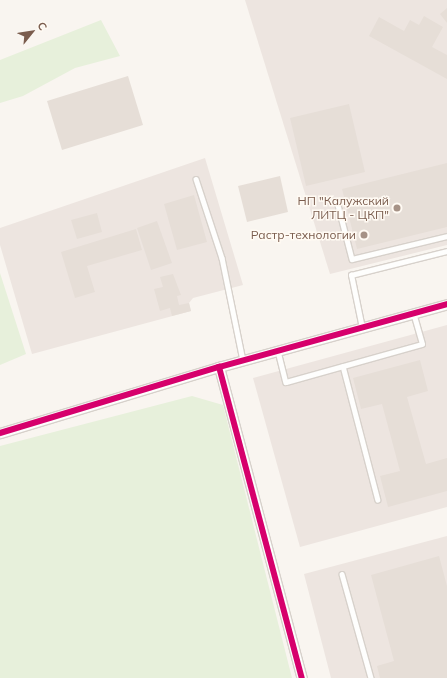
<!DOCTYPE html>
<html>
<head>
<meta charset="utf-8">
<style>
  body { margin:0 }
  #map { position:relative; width:447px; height:678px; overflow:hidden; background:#f9f5f0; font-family:Mulish,sans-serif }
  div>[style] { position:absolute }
  .industrial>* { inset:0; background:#ede5e0 }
  .green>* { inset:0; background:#e7f0db }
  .building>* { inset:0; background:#e6ded7 }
  .roads { filter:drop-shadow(1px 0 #d7d1cb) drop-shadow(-1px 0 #d7d1cb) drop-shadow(0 1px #d7d1cb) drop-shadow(0 -1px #d7d1cb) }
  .lane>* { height:4.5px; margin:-2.25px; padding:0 2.25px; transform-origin:2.25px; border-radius:2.25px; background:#fefefd }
  .street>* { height:9px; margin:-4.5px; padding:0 4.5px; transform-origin:4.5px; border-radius:4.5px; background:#fefefd }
  .cycleway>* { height:6px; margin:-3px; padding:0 3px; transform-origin:3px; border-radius:3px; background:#d6006c }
  .dots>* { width:11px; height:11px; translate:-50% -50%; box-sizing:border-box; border:2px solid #fffaf3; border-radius:50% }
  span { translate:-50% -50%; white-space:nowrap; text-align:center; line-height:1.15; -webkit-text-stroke:3px #fffaf3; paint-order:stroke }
  .poi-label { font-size:12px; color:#7a5c4d }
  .right { translate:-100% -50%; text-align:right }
  .north { position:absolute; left:12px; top:12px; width:40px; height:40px; -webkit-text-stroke:3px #fffaf3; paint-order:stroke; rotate:60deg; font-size:11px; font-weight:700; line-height:16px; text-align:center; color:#7a5c4d }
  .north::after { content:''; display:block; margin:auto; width:14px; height:18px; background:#7a5c4d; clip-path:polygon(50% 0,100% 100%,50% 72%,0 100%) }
</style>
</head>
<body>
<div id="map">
  <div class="industrial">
    <i style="clip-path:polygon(245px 0,447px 0,447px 245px,330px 274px)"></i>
    <i style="clip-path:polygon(205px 158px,243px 285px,193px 298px,189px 303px,191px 311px,32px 354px,0 245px,0 228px)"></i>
    <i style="clip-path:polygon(447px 325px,447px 507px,300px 547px,253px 378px)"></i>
    <i style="clip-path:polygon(447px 536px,447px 678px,331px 678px,304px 574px)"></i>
  </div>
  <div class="green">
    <i style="clip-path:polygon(101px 20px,120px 56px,75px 68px,23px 96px,0 103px,0 60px)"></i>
    <i style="clip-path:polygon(0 273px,26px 354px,0 365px)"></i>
    <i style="clip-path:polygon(192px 396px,223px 405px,292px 678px,0 678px,0 446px)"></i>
  </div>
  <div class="building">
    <i style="clip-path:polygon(447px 8px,447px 23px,440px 14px)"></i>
    <i style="clip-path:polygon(424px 16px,443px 27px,432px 47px,447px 55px,447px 79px,369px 36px,379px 17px,404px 31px,410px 20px,419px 25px)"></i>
    <i style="clip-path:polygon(128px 76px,143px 125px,62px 150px,47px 101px)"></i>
    <i style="clip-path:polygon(349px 104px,365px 172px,306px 186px,290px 118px)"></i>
    <i style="clip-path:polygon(447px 163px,447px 227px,357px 249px,342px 189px)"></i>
    <i style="clip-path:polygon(280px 176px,288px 212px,247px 222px,238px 186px)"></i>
    <i style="clip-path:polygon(194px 195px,207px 242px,177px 250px,164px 204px)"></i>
    <i style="clip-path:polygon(97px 213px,102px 232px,77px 239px,71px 220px)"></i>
    <i style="clip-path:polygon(157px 221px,172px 263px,151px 270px,137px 228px)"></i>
    <i style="clip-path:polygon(136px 229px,142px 250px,87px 266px,95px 292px,75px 298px,61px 252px)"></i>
    <i style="clip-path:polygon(173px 274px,181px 295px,177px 296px,179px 305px,189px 303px,191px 311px,172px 316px,170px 308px,160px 311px,154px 289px,163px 287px,160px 277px)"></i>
    <i style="clip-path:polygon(420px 360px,428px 391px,407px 397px,426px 464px,447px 458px,447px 491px,388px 507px,380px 476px,400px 471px,382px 404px,361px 409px,353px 378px)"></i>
    <i style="clip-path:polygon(439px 556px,447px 586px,447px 678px,380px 678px,377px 666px,394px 661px,371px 575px)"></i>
  </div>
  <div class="roads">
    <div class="lane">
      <i style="left:196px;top:179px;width:83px;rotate:71.8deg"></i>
      <i style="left:222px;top:258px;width:104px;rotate:78.4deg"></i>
      <i style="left:337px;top:201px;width:60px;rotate:75.5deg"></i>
      <i style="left:352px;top:259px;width:98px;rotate:-13.6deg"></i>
      <i style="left:362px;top:328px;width:54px;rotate:-101.7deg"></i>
      <i style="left:351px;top:275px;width:99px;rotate:-14deg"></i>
      <i style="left:278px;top:351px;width:32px;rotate:76deg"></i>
      <i style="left:286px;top:382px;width:141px;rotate:-15.6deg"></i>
      <i style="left:422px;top:344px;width:32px;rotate:-106deg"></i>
      <i style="left:343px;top:366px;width:138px;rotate:75.4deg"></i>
      <i style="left:342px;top:574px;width:108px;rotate:74.4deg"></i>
    </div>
    <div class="street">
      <i style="left:219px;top:367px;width:322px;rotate:75.1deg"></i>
      <i style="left:0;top:433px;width:229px;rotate:-16.8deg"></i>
      <i style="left:219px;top:367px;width:237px;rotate:-15.4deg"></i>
    </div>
  </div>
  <div class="cycleway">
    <i style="left:219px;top:367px;width:322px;rotate:75.1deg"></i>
    <i style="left:0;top:433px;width:229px;rotate:-16.8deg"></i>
    <i style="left:219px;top:367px;width:237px;rotate:-15.4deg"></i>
  </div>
  <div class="dots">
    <i style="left:397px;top:208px;background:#a69286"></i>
    <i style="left:364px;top:235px;background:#a69286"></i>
  </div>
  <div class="poi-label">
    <span class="right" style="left:389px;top:208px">НП "Калужский<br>ЛИТЦ - ЦКП"</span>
    <span class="right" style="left:356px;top:235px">Растр-технологии</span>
  </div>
  <div class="north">С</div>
</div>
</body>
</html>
